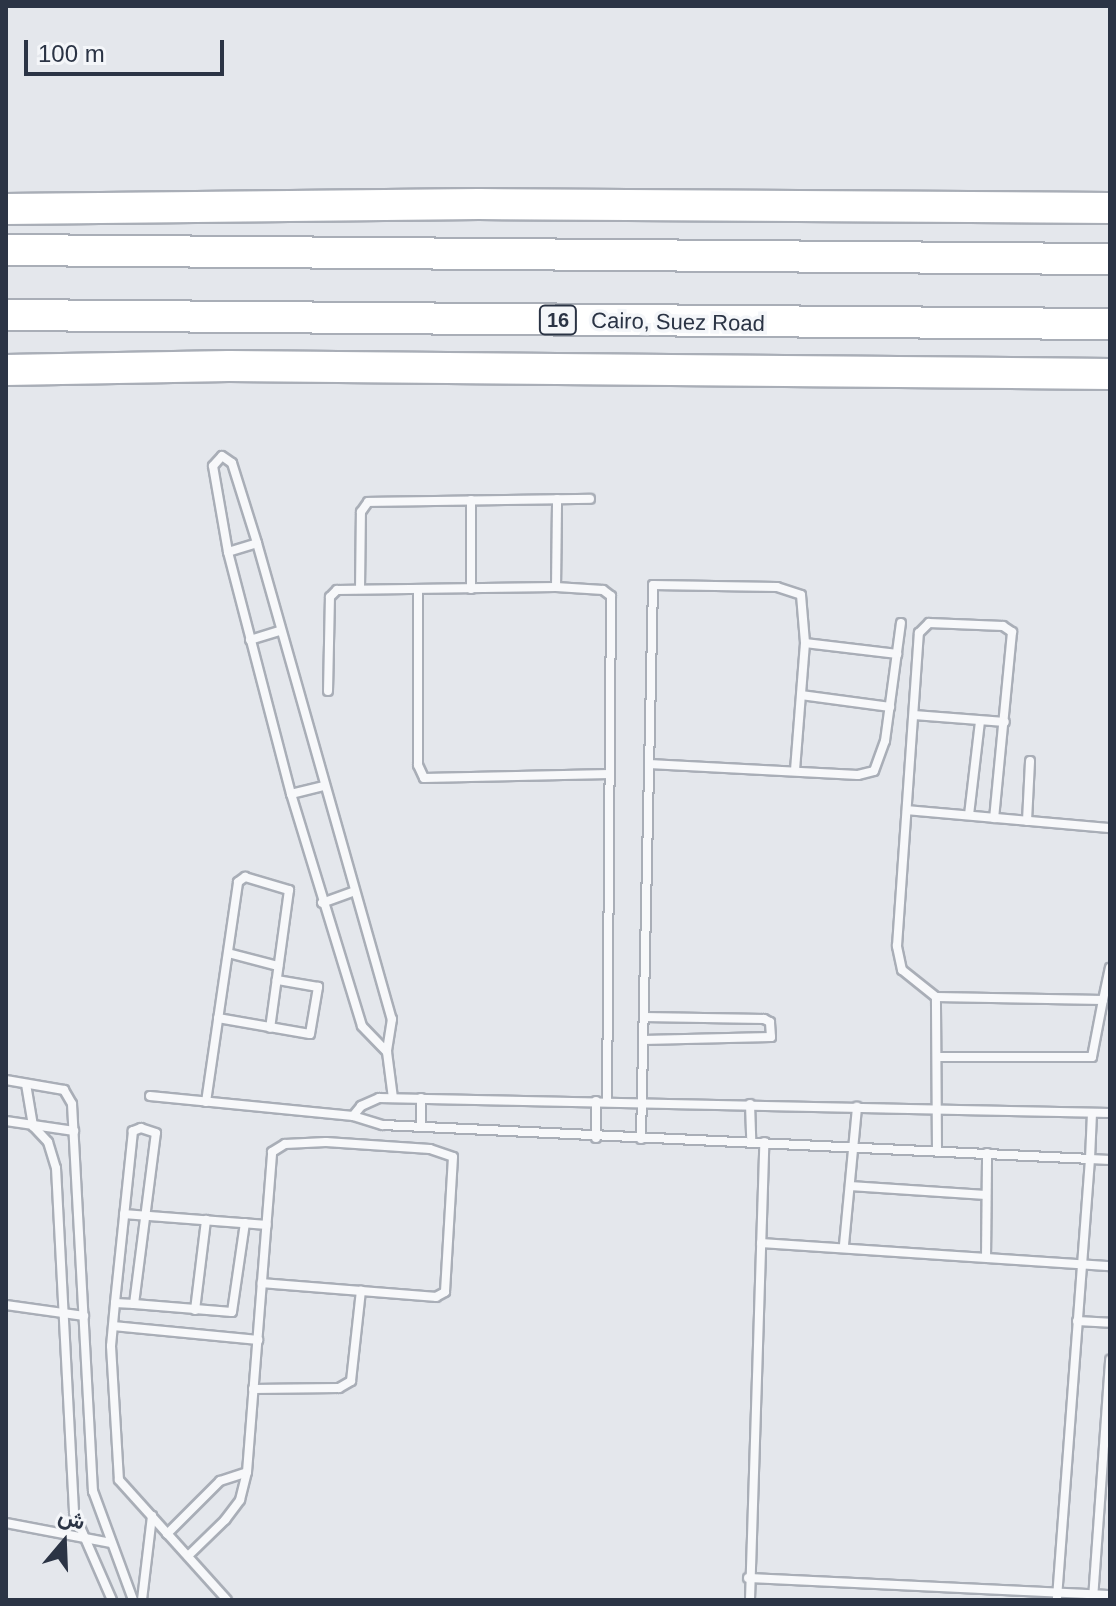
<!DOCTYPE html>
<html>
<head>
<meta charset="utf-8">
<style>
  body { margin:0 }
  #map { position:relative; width:1116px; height:1606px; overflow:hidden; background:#e4e7ec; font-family:Arial,Vazirmatn,sans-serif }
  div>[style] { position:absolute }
  .roads { filter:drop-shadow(2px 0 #a9aeb7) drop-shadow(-2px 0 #a9aeb7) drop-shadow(0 2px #a9aeb7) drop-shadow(0 -2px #a9aeb7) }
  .lane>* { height:8px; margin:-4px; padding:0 4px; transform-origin:4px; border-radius:4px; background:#f7f8fa }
  .highway>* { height:30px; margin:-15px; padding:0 15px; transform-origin:15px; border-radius:15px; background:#fff }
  span { translate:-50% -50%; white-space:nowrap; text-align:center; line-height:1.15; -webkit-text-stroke:7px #f4f6f9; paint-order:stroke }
  .shield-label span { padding:2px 6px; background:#f4f6f9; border:2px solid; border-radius:6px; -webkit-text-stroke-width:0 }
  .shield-label { font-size:20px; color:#2b3445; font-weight:700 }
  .street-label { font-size:22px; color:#2b3445 }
  .frame { position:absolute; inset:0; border:8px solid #2b3445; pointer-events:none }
  .north { position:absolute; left:24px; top:1502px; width:80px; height:80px; -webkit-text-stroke:6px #f4f6f9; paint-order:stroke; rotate:19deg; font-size:22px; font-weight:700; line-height:32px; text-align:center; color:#2b3445 }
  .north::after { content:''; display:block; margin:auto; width:28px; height:36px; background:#2b3445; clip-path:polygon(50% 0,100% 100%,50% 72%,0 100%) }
  .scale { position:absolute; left:24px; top:40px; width:200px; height:36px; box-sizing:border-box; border:4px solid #2b3445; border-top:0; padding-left:10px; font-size:24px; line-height:28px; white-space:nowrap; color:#2b3445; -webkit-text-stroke:6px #f4f6f9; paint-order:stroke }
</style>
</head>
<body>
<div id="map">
  <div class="roads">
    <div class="lane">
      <i style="left:228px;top:552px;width:30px;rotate:-17deg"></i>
      <i style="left:556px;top:587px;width:88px;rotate:-89.3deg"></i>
      <i style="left:360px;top:589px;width:77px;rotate:-89.3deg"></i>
      <i style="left:361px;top:512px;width:12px;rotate:-55deg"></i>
      <i style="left:368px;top:502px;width:222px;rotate:-0.8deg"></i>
      <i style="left:418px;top:589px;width:176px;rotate:90deg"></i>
      <i style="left:418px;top:765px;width:14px;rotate:65deg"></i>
      <i style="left:424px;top:778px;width:186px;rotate:-1.2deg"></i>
      <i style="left:471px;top:589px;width:89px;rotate:-90deg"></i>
      <i style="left:250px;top:640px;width:31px;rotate:-17deg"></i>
      <i style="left:805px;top:643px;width:93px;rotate:6.8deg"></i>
      <i style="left:328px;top:691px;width:94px;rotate:-88.8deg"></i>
      <i style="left:330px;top:597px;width:10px;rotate:-45deg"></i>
      <i style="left:337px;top:590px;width:219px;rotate:-0.8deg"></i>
      <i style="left:556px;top:587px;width:47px;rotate:3.7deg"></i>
      <i style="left:603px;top:590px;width:10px;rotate:37deg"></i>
      <i style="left:611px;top:596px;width:505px;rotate:90.45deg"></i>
      <i style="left:801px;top:695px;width:90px;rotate:7.7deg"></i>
      <i style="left:914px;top:715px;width:91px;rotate:4.4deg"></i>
      <i style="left:649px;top:764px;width:209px;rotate:3deg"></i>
      <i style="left:858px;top:775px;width:16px;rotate:-14deg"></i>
      <i style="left:874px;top:771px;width:32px;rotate:-70deg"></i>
      <i style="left:885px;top:741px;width:119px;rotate:-82.3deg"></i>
      <i style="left:291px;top:794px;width:32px;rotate:-14deg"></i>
      <i style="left:907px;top:810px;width:204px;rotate:5.1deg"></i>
      <i style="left:969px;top:815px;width:94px;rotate:-83.3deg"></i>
      <i style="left:1027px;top:821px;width:60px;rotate:-87.1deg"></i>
      <i style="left:322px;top:903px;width:33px;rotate:-20deg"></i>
      <i style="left:228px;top:953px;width:52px;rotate:14.6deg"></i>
      <i style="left:936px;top:997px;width:167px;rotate:1deg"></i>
      <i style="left:1103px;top:1000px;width:33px;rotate:-78deg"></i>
      <i style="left:218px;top:1018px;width:93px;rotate:9.9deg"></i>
      <i style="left:310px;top:1034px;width:48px;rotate:-80.3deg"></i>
      <i style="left:318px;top:987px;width:42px;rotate:-170.3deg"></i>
      <i style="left:643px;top:1040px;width:128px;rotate:-1.3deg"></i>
      <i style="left:771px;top:1037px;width:15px;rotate:-94deg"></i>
      <i style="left:770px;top:1022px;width:7px;rotate:-153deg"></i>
      <i style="left:764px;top:1019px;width:120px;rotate:-179deg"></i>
      <i style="left:387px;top:1052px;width:36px;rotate:-134deg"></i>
      <i style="left:362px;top:1026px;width:243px;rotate:-107deg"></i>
      <i style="left:291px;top:794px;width:250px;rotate:-104.6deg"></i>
      <i style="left:228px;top:552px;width:87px;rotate:-99.9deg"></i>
      <i style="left:213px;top:466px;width:13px;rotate:-48deg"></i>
      <i style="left:222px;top:456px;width:12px;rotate:35deg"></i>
      <i style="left:232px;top:463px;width:84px;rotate:72.6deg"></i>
      <i style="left:257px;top:543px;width:495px;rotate:74.2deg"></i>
      <i style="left:392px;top:1019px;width:33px;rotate:99deg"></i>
      <i style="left:387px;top:1052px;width:46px;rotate:82.6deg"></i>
      <i style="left:939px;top:1057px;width:153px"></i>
      <i style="left:1092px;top:1057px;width:58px;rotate:-79.1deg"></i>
      <i style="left:6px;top:1080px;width:59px;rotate:9.8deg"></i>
      <i style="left:64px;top:1090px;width:16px;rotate:60deg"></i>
      <i style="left:72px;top:1104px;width:388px;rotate:86.9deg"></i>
      <i style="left:93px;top:1491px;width:116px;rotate:69.8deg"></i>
      <i style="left:26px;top:1084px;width:43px;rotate:80.5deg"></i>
      <i style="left:33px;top:1126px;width:22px;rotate:47deg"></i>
      <i style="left:48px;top:1142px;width:27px;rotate:73deg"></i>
      <i style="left:56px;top:1168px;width:345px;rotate:87deg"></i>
      <i style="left:74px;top:1513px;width:95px;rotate:66.4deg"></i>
      <i style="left:150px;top:1096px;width:204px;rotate:5.6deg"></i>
      <i style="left:353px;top:1116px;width:31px;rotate:17deg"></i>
      <i style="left:383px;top:1125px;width:708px;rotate:2.75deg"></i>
      <i style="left:1090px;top:1159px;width:442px;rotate:94.3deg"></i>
      <i style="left:206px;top:1102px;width:222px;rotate:-81.7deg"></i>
      <i style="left:238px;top:882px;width:9px;rotate:-36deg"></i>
      <i style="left:245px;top:877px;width:46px;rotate:16.5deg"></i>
      <i style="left:289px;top:890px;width:139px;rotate:97.8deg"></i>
      <i style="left:750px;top:1104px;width:38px;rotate:88deg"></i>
      <i style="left:1092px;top:1113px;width:46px;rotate:92.5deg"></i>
      <i style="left:1090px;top:1159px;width:20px;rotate:3deg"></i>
      <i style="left:353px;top:1116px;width:13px;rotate:-51deg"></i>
      <i style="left:361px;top:1106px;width:20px;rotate:-24deg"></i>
      <i style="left:379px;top:1098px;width:731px;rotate:1.18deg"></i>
      <i style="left:6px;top:1121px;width:69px;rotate:8.4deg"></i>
      <i style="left:421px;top:1127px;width:29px;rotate:-90deg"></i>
      <i style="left:596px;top:1138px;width:37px;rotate:-90deg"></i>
      <i style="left:641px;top:1139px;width:554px;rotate:-88.76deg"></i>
      <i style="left:653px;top:585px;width:124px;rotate:0.9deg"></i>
      <i style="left:777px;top:587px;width:25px;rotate:18deg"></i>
      <i style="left:801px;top:595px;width:48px;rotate:85.2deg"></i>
      <i style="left:805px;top:643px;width:127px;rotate:94.5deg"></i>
      <i style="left:937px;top:1150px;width:153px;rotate:-90.4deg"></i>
      <i style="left:936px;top:997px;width:43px;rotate:-141.5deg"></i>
      <i style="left:902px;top:970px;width:25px;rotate:-102deg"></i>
      <i style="left:897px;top:946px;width:314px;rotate:-86deg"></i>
      <i style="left:919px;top:633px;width:14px;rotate:-45deg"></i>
      <i style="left:929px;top:623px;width:74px;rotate:2.3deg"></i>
      <i style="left:1003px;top:626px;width:11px;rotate:34deg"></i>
      <i style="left:1012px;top:632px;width:187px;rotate:95.5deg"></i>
      <i style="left:850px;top:1186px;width:136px;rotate:3.8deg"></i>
      <i style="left:124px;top:1214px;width:143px;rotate:4.4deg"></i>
      <i style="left:761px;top:1243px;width:350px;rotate:3.8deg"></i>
      <i style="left:844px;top:1245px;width:139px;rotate:-84.6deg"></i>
      <i style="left:986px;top:1257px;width:104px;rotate:-89.4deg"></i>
      <i style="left:115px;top:1303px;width:19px;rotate:3deg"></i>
      <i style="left:134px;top:1304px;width:172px;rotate:-82.7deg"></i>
      <i style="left:156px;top:1133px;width:16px;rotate:-162deg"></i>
      <i style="left:141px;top:1128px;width:9px;rotate:159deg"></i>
      <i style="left:133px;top:1131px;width:173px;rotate:96deg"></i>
      <i style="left:115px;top:1303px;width:43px;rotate:95.3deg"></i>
      <i style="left:111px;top:1346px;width:134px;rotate:86.6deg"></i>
      <i style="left:119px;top:1480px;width:161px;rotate:48deg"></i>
      <i style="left:134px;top:1304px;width:98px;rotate:4.7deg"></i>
      <i style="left:232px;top:1312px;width:90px;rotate:-81.7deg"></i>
      <i style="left:6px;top:1305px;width:79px;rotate:8deg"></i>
      <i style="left:195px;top:1310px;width:91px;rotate:-83deg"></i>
      <i style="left:1077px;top:1321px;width:33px;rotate:3deg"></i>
      <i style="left:113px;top:1326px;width:146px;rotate:5.5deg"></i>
      <i style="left:253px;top:1389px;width:86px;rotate:-0.7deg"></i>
      <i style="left:339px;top:1388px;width:14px;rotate:-30deg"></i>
      <i style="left:351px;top:1381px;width:91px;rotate:-83.7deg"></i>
      <i style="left:6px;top:1523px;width:107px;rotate:10.8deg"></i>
      <i style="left:167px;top:1534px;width:75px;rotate:-45deg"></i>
      <i style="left:220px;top:1481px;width:28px;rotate:-18deg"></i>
      <i style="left:188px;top:1556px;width:52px;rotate:-44.2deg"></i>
      <i style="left:225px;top:1520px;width:25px;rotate:-53deg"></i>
      <i style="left:240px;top:1500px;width:29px;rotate:-76deg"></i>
      <i style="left:247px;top:1472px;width:321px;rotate:-85.5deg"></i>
      <i style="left:272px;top:1152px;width:15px;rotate:-32deg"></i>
      <i style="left:285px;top:1144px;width:41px;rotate:-2.8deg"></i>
      <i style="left:326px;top:1142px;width:104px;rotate:3.9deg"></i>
      <i style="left:430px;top:1149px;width:24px;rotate:19deg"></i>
      <i style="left:453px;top:1157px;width:135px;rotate:93.4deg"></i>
      <i style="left:445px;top:1292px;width:10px;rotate:151deg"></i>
      <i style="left:436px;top:1297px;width:175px;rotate:-175.4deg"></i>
      <i style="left:748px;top:1578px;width:362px;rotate:2.7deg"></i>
      <i style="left:1093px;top:1599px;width:240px;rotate:-85.9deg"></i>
      <i style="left:142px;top:1600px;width:85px;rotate:-83.2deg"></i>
      <i style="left:750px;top:1600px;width:458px;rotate:-88.2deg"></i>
    </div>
    <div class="highway">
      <i style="left:6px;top:209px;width:473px;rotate:-0.6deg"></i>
      <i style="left:479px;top:204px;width:631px;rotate:0.36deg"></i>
      <i style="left:6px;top:250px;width:1104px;rotate:0.47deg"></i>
      <i style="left:6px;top:315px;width:1104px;rotate:0.47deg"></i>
      <i style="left:6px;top:370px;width:223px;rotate:-1deg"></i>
      <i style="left:229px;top:366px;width:881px;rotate:0.52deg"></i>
    </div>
  </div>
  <div class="shield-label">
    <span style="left:558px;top:320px">16</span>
  </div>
  <div class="street-label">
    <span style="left:678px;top:322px;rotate:1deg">Cairo, Suez Road</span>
  </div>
  <div class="frame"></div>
  <div class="north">ش</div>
  <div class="scale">100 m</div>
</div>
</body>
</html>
